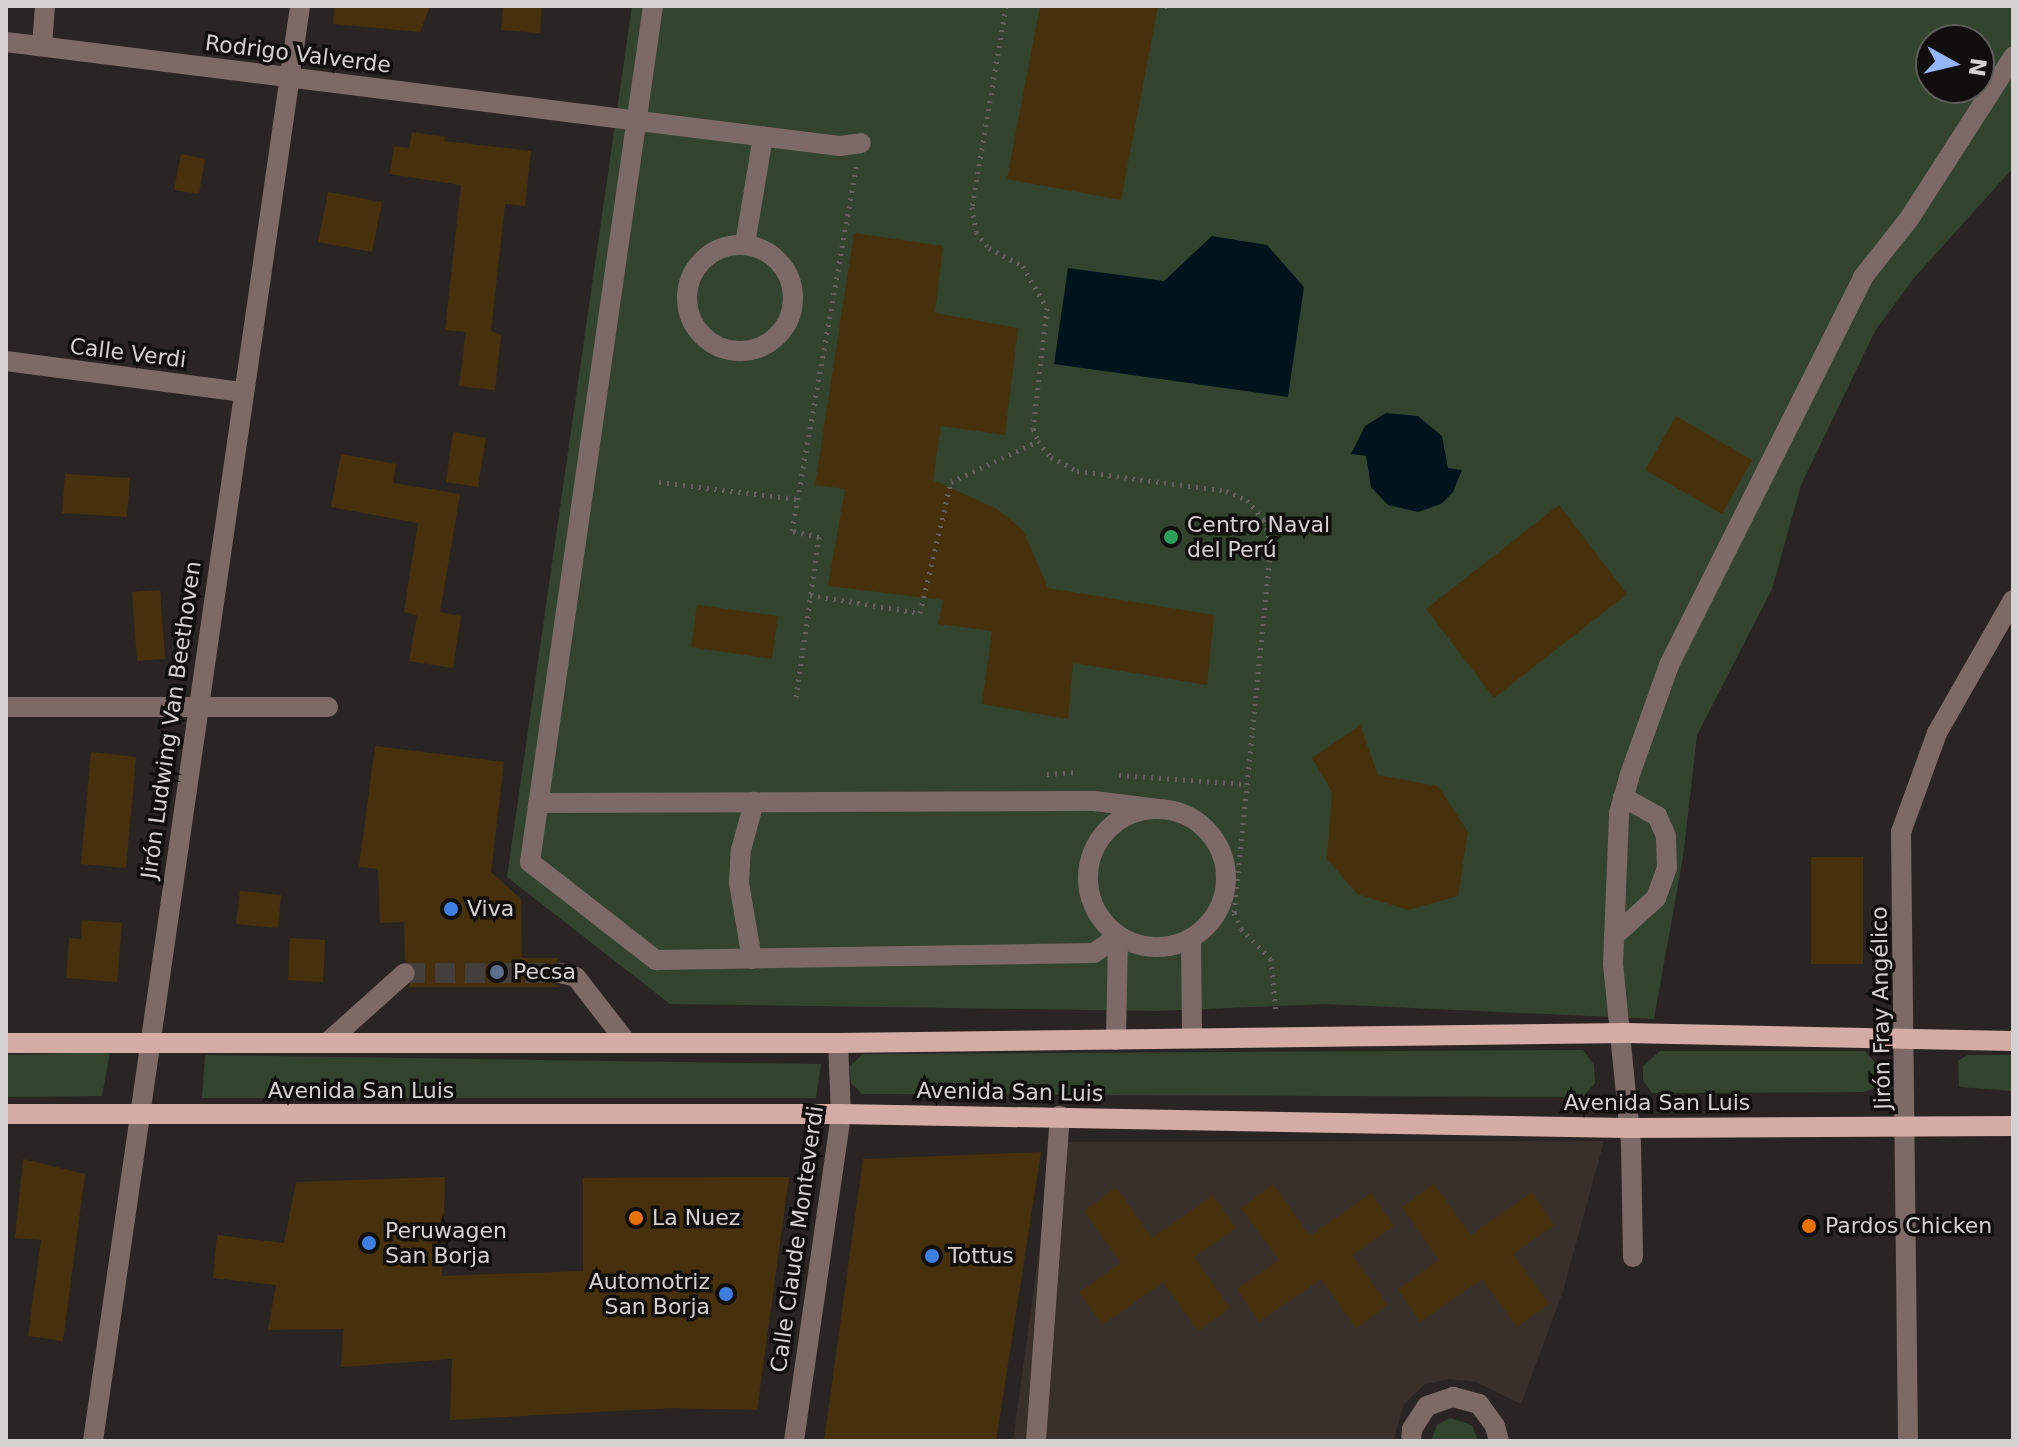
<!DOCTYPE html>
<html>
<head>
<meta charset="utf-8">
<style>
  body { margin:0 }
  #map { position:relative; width:2019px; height:1447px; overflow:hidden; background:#2a2523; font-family:"DejaVu Sans",sans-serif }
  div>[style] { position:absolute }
  .built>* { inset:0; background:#39302b }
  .green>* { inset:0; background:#32442e }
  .water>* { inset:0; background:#00141d }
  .building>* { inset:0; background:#47310d }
  .minor-tunnel>* { height:20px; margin-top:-10px; transform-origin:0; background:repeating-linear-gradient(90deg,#443f3d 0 20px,transparent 0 30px) }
  .path>* { height:5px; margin-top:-2.5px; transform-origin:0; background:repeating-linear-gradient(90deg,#666160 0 2px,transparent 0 8px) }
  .minor>* { height:20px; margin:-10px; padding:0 10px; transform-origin:10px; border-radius:10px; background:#7d6966 }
  .minor>.ring { margin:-10px; padding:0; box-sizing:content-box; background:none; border:20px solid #7d6966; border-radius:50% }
  .major>* { height:20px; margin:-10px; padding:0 10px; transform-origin:10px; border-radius:10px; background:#d5aba6 }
  .dots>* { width:22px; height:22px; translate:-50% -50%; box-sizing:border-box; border:4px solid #110f0e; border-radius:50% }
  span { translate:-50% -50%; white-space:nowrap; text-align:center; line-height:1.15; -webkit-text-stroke:7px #110f0e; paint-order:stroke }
  .street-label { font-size:22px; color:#d4d1d0 }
  .poi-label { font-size:22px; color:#d4d1d0 }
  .left { translate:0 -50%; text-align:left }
  .right { translate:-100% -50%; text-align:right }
  .frame { position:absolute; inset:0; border:8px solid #d4d1d0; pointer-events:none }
  .north { position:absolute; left:1915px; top:24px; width:80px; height:80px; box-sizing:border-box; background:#110f0e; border:2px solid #5f5d5c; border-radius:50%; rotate:98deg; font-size:22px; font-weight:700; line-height:32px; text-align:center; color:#d4d1d0 }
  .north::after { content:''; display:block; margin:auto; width:28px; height:36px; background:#95b6fd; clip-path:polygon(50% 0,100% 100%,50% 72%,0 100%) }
</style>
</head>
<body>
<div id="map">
  <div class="built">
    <i style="clip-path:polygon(1604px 1141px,1563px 1291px,1521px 1404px,1476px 1382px,1449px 1379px,1425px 1384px,1404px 1404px,1393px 1441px,1013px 1441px,1054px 1142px)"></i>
  </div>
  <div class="green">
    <i style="clip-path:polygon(evenodd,632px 6px,2013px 6px,2013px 168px,1914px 278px,1875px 331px,1801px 485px,1772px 589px,1697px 735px,1683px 857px,1654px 1019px,1326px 1004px,1157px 1011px,670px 1004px,507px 877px,632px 6px,1931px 40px,1979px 40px,1979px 88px,1931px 88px,1931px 40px)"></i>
    <i style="clip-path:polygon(1583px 1050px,1594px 1065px,1595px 1083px,1583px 1097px,862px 1094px,851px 1083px,850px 1066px,863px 1054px)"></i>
    <i style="clip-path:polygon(1660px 1051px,1865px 1051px,1883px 1072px,1875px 1088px,1864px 1092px,1652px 1093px,1643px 1080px,1643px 1066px)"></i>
    <i style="clip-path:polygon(110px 1052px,102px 1096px,6px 1097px,6px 1055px)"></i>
    <i style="clip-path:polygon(205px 1055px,821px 1064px,816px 1098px,202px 1098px)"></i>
    <i style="clip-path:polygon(1967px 1055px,2013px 1055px,2013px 1091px,1959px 1087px,1958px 1061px)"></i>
    <i style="clip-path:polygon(1450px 1418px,1472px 1425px,1478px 1441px,1431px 1441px,1437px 1425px)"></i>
  </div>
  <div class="water">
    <i style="clip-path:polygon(1212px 236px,1267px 245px,1304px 287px,1288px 397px,1054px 364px,1068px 268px,1164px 281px)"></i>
    <i style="clip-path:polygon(1386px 413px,1418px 416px,1442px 436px,1448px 468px,1462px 470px,1453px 492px,1441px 504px,1418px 512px,1388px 505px,1371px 487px,1366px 456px,1351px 454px,1365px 426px)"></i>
  </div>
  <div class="building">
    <i style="clip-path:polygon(334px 6px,430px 6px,420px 32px,333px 24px)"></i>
    <i style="clip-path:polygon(503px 6px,542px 6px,540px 33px,501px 30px)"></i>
    <i style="clip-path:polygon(1040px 6px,1158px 6px,1121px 200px,1007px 179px)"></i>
    <i style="clip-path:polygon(412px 132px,445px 137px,444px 141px,531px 151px,525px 206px,505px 204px,491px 331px,501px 335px,495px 390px,459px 386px,466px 332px,445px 330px,461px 185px,390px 174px,394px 146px,409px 148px)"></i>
    <i style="clip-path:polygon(181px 154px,205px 159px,199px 194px,174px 190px)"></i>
    <i style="clip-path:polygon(328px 192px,382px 202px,372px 252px,318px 242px)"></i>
    <i style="clip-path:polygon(854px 233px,943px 246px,935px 313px,1018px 328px,1005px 435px,941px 426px,933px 480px,997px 509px,1023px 530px,1048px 588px,1214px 615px,1207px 685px,1073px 663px,1068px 719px,982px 704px,992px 631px,938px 624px,943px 600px,828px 586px,845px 489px,815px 485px)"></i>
    <i style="clip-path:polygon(1676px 416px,1752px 460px,1722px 514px,1645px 470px)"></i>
    <i style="clip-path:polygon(453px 432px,486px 438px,478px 487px,446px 482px)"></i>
    <i style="clip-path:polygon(341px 454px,396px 464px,393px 483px,460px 494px,440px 612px,461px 616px,453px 668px,409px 661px,417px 615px,404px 612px,418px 523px,331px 507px)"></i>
    <i style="clip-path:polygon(65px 474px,130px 478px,127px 517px,62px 513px)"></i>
    <i style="clip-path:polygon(1559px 505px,1627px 594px,1494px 698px,1426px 609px)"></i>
    <i style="clip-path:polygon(160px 590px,165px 659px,137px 661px,132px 592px)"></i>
    <i style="clip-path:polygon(697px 605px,778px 616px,772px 659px,691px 647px)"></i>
    <i style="clip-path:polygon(1360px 725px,1378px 775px,1438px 786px,1468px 832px,1458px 896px,1408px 910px,1357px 894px,1327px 859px,1332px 792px,1312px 758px)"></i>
    <i style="clip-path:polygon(375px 746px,504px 762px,491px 872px,521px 899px,522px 958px,560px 958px,547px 971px,550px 982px,560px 987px,408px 987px,418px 971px,405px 960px,404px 922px,380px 923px,378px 869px,359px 867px)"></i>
    <i style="clip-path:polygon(91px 752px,136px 757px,126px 868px,81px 864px)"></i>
    <i style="clip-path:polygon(1811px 857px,1863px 857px,1863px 964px,1811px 964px)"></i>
    <i style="clip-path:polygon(240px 891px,281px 895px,278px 928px,236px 924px)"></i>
    <i style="clip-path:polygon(82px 920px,122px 923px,117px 982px,66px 978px,69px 938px,81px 939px)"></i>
    <i style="clip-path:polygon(290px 938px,325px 940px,323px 982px,288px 980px)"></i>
    <i style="clip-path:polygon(1041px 1152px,996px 1441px,824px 1441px,863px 1159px)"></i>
    <i style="clip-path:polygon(23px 1159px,85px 1174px,63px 1341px,28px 1336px,41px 1240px,15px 1238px)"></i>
    <i style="clip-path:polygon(445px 1177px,442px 1276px,583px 1271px,583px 1178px,789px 1177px,757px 1410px,671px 1408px,450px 1420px,452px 1359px,341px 1367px,343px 1329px,268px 1330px,276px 1285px,213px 1278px,217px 1235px,284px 1243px,296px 1182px)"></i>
    <i style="clip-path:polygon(1273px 1184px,1310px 1236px,1371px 1193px,1394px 1226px,1352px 1255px,1388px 1305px,1356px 1328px,1321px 1279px,1259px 1322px,1237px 1289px,1279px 1260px,1241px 1208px)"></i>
    <i style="clip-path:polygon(1434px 1184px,1471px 1235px,1532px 1192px,1554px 1225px,1513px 1254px,1549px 1304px,1517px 1327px,1482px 1279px,1420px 1322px,1398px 1289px,1439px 1260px,1402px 1207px)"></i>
    <i style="clip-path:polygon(1116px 1187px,1152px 1238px,1213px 1195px,1236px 1228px,1194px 1257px,1230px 1308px,1198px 1331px,1163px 1282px,1102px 1325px,1079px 1292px,1121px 1263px,1084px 1211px)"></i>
  </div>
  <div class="minor-tunnel">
    <i style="left:405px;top:973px;width:155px"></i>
  </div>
  <div class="path">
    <i style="left:1006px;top:6px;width:204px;rotate:99.6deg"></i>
    <i style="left:972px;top:207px;width:25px;rotate:81deg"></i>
    <i style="left:976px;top:232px;width:21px;rotate:51deg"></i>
    <i style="left:989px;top:248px;width:38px;rotate:28deg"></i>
    <i style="left:1023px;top:266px;width:48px;rotate:60.3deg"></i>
    <i style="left:1047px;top:308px;width:122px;rotate:96.6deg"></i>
    <i style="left:1033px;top:429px;width:13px;rotate:67deg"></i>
    <i style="left:1038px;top:441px;width:21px;rotate:51deg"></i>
    <i style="left:1051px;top:457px;width:30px;rotate:28deg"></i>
    <i style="left:1077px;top:471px;width:150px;rotate:7.6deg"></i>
    <i style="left:1226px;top:491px;width:23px;rotate:23deg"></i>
    <i style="left:1247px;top:500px;width:26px;rotate:50deg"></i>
    <i style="left:1264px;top:520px;width:25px;rotate:74deg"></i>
    <i style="left:1271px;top:544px;width:371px;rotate:95.7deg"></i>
    <i style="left:1234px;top:913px;width:17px;rotate:66deg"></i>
    <i style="left:1241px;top:929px;width:42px;rotate:45deg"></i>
    <i style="left:1271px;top:959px;width:53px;rotate:84.6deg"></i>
    <i style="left:1167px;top:6px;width:6px;rotate:81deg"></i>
    <i style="left:659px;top:482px;width:139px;rotate:7deg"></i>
    <i style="left:810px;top:595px;width:111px;rotate:9.3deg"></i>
    <i style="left:920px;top:613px;width:135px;rotate:-76.7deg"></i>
    <i style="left:951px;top:482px;width:96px;rotate:-25.2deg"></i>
    <i style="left:796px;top:697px;width:162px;rotate:-81.8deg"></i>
    <i style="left:819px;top:537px;width:28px;rotate:-167deg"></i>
    <i style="left:792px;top:531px;width:370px;rotate:-80deg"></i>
    <i style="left:1047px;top:774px;width:30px;rotate:-4deg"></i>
    <i style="left:1119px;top:775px;width:126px;rotate:4.1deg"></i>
  </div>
  <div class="minor">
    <i style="left:653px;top:6px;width:865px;rotate:98.18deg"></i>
    <i style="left:530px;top:862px;width:160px;rotate:37.9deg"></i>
    <i style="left:656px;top:960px;width:438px;rotate:-0.9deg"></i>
    <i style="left:1094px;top:953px;width:29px;rotate:-35deg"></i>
    <i style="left:6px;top:42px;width:840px;rotate:7.11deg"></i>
    <i style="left:840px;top:146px;width:21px;rotate:-8deg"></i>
    <i style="left:42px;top:46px;width:40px;rotate:-85.7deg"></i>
    <i style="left:745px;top:244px;width:109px;rotate:-80.5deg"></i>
    <i class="ring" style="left:687px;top:245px;width:86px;height:86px"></i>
    <i style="left:6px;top:361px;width:239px;rotate:7.5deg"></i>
    <i style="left:6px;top:707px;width:322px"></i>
    <i style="left:538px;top:803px;width:556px;rotate:-0.21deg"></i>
    <i style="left:1094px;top:801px;width:65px;rotate:7deg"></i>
    <i class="ring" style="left:1088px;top:809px;width:118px;height:118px"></i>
    <i style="left:1614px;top:936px;width:57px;rotate:-42.1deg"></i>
    <i style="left:1656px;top:898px;width:32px;rotate:-70deg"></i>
    <i style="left:1667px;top:868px;width:32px;rotate:-92deg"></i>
    <i style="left:1666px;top:836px;width:22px;rotate:-114deg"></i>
    <i style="left:1657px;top:816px;width:39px;rotate:-151deg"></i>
    <i style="left:1191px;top:940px;width:98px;rotate:89.4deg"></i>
    <i style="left:752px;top:959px;width:77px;rotate:-99.7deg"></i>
    <i style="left:739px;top:883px;width:33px;rotate:-87deg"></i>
    <i style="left:741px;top:850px;width:50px;rotate:-74.8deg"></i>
    <i style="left:560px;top:973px;width:16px;rotate:14deg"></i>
    <i style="left:576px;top:977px;width:83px;rotate:52.3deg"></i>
    <i style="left:1116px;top:1040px;width:104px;rotate:-88.9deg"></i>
    <i style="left:328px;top:1042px;width:103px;rotate:-41.9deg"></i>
    <i style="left:1633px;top:1257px;width:113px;rotate:-91deg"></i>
    <i style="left:1631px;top:1144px;width:180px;rotate:-95.7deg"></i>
    <i style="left:1613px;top:965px;width:152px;rotate:-87.7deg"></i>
    <i style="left:1619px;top:813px;width:37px;rotate:-74deg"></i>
    <i style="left:1629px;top:777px;width:119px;rotate:-70.3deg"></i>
    <i style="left:1669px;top:665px;width:434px;rotate:-63.4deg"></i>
    <i style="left:1863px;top:277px;width:74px;rotate:-51.6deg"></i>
    <i style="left:1909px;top:219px;width:193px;rotate:-57.3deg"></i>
    <i style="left:93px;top:1441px;width:1450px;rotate:-81.79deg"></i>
    <i style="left:794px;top:1441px;width:330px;rotate:-81.8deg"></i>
    <i style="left:841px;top:1114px;width:71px;rotate:-92.4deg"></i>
    <i style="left:1036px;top:1441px;width:326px;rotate:-85.8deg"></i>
    <i style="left:1411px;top:1441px;width:12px;rotate:-85deg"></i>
    <i style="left:1412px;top:1429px;width:27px;rotate:-57deg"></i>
    <i style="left:1427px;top:1406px;width:28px;rotate:-19deg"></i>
    <i style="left:1453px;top:1397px;width:27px;rotate:15deg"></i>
    <i style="left:1479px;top:1404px;width:27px;rotate:54deg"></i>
    <i style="left:1495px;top:1426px;width:16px;rotate:75deg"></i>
    <i style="left:1908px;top:1441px;width:609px;rotate:-90.66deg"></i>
    <i style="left:1901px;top:832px;width:105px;rotate:-70deg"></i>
    <i style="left:1937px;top:733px;width:153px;rotate:-60.3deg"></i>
  </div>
  <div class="major">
    <i style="left:6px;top:1043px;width:832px"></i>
    <i style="left:838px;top:1043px;width:788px;rotate:-0.73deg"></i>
    <i style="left:1626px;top:1033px;width:387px;rotate:1.2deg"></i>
    <i style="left:6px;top:1114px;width:835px"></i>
    <i style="left:841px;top:1114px;width:787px;rotate:1.02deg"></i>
    <i style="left:1628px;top:1128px;width:385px;rotate:-0.3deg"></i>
  </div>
  <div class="dots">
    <i style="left:1171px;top:537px;background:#2e9e5b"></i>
    <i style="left:451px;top:909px;background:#3f7fe0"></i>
    <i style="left:497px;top:972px;background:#5c6f8a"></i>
    <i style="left:636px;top:1218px;background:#e8710a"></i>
    <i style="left:1809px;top:1226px;background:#e8710a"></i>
    <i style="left:369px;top:1243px;background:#3f7fe0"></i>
    <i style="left:932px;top:1256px;background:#3f7fe0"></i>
    <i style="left:726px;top:1294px;background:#3f7fe0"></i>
  </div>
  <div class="street-label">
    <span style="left:298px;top:54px;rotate:7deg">Rodrigo Valverde</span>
    <span style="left:128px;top:353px;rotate:7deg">Calle Verdi</span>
    <span style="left:171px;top:720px;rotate:-82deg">Jirón Ludwing Van Beethoven</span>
    <span style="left:1881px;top:1008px;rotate:-91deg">Jirón Fray Angélico</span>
    <span style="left:361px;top:1091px">Avenida San Luis</span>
    <span style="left:1010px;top:1092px;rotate:1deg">Avenida San Luis</span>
    <span style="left:1657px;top:1103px">Avenida San Luis</span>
    <span style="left:797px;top:1239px;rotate:-82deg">Calle Claude Monteverdi</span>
  </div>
  <div class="poi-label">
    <span class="left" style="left:1187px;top:537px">Centro Naval<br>del Perú</span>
    <span class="left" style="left:467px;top:909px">Viva</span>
    <span class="left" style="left:513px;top:972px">Pecsa</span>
    <span class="left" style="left:652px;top:1218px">La Nuez</span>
    <span class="left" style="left:1825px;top:1226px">Pardos Chicken</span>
    <span class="left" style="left:385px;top:1243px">Peruwagen<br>San Borja</span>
    <span class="left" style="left:948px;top:1256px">Tottus</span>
    <span class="right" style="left:710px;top:1294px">Automotriz<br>San Borja</span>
  </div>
  <div class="frame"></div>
  <div class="north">N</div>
</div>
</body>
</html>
